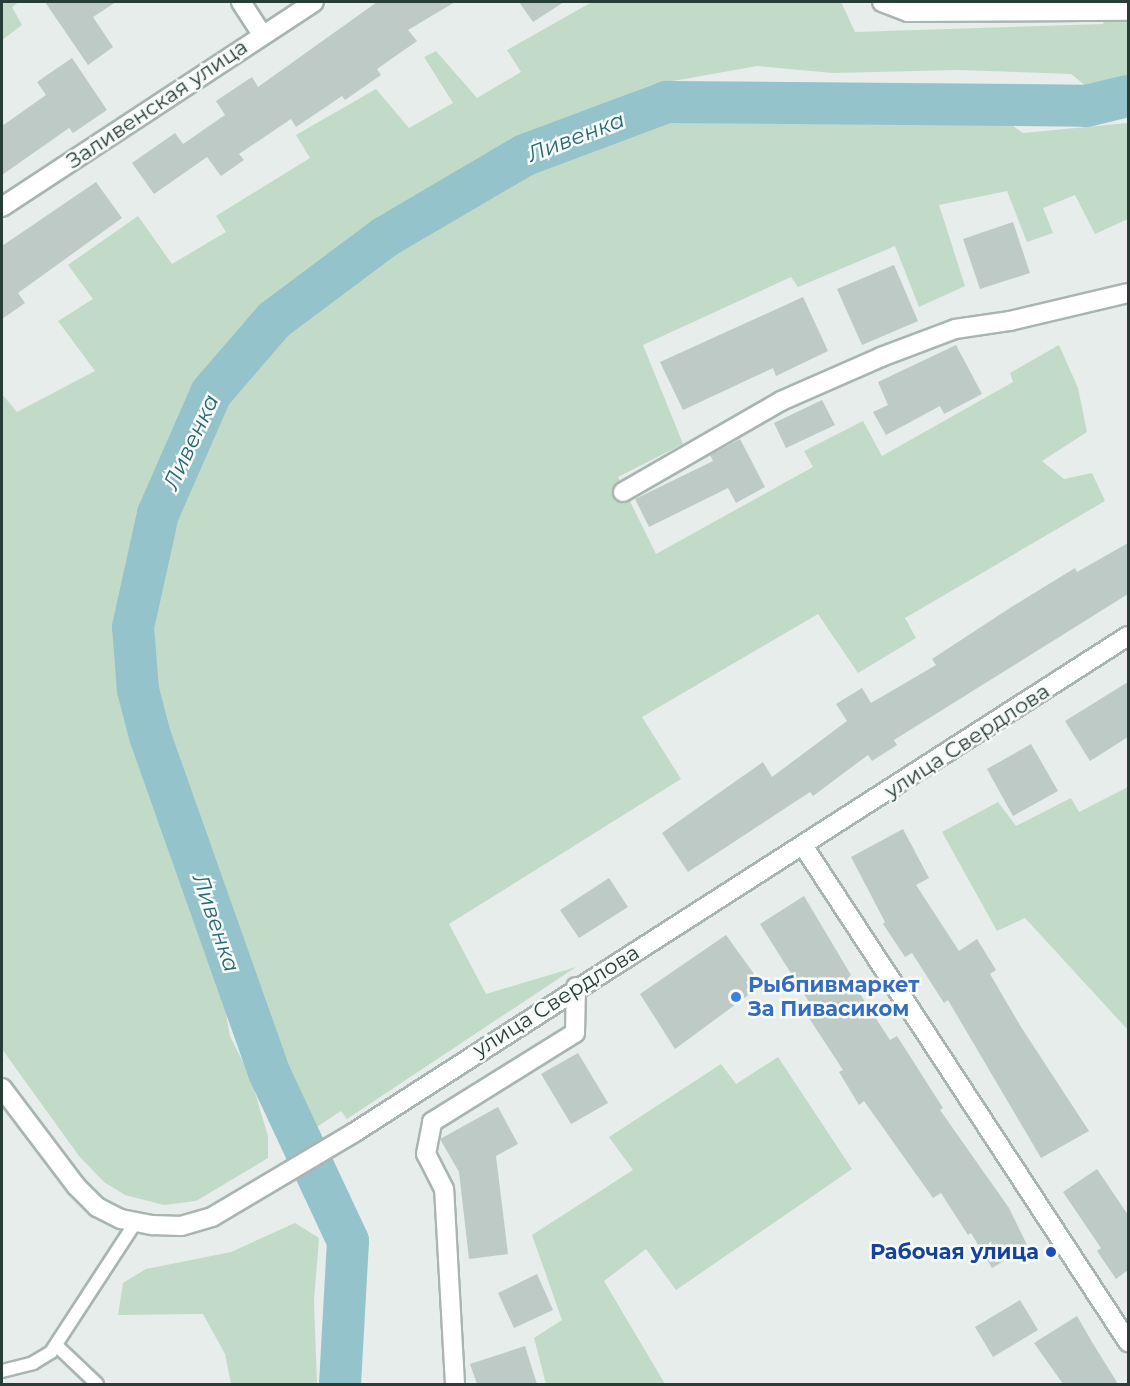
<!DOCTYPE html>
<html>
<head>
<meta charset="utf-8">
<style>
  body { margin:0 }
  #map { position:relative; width:1130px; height:1386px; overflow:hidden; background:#e6edea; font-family:Montserrat,sans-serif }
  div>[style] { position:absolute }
  .green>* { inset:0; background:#c2dbc8 }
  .river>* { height:42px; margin:-21px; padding:0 21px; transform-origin:21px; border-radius:21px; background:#95c3cb }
  .building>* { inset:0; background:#becac6 }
  .roads { filter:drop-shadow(2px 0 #a9b5b1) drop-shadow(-2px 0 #a9b5b1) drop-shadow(0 2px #a9b5b1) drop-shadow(0 -2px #a9b5b1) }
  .lane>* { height:12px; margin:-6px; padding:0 6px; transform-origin:6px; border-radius:6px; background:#fff }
  .street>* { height:18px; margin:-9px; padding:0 9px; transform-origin:9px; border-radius:9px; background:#fff }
  .secondary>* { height:18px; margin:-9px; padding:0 9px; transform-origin:9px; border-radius:9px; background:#fff }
  .dots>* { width:16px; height:16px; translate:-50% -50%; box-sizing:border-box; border:3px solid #f6faf8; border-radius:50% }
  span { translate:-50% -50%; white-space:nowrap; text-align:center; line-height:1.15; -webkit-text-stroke:5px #f6faf8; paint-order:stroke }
  .street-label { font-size:21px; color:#273d37 }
  .shop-label { font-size:21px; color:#366cbe; font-weight:700 }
  .left { translate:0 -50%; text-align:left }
  .transit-label { font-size:21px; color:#164399; font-weight:700 }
  .right { translate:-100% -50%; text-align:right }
  .water-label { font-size:22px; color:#286772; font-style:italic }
  .frame { position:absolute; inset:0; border:3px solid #273d37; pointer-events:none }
</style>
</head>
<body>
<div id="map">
  <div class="green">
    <i style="clip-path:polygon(2px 2px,19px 2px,12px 7px,22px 25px,2px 40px)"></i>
    <i style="clip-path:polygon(592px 2px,841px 2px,855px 32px,1103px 24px,1108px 11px,1128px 11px,1128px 84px,1115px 90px,1091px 90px,1071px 74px,958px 70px,833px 73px,757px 66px,651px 85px,542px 129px,445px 185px,381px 225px,260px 317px,205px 380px,157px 471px,122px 627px,126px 704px,223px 996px,230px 1036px,250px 1076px,268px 1136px,268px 1158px,196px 1201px,164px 1205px,125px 1195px,104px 1182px,79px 1156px,2px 1049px,2px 394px,17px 412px,95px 371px,58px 321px,93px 299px,68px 265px,138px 216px,172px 264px,226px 232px,216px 216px,310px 158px,296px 135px,376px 89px,409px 128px,453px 103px,424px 57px,436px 51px,477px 98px,521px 72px,507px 50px)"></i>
    <i style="clip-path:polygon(754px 111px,997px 115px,1023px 133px,1128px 123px,1128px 219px,1095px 234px,1075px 195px,1043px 208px,1053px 233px,1027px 242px,1007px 191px,939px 205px,965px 286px,919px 307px,895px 246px,798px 287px,791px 277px,643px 345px,683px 444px,618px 477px,656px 554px,813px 467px,804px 451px,863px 421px,882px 456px,1013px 382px,1010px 373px,1059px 345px,1078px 388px,1087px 432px,1042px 461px,1064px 479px,1092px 473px,1105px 501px,905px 618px,916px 638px,858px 673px,818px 614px,642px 717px,681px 779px,449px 924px,486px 994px,576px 967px,347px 1119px,341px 1111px,306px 1134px,298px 1088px,285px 1060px,264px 1031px,150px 687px,153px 617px,194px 460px,256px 360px,367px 271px,476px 199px,598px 141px,675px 116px)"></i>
    <i style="clip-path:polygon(1128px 787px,1128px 1030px,1025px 918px,997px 931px,942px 832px,998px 802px,1016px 826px,1071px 798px,1079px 812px)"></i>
    <i style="clip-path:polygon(778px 1057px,852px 1169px,676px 1290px,646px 1249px,604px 1281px,665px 1384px,546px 1384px,534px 1338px,562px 1320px,532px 1235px,633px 1170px,609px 1137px,721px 1064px,736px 1084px)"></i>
    <i style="clip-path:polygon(295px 1223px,319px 1238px,314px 1301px,317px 1384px,231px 1384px,225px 1354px,203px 1314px,118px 1315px,123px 1283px,146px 1269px,231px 1252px)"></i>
  </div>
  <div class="river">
    <i style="left:340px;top:1384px;width:143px;rotate:-86.8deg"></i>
    <i style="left:348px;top:1241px;width:187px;rotate:-115.1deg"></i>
    <i style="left:269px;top:1072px;width:356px;rotate:-109.5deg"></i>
    <i style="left:150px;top:736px;width:48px;rotate:-104.6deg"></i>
    <i style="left:138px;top:690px;width:63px;rotate:-94.5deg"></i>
    <i style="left:133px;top:627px;width:116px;rotate:-77.5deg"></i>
    <i style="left:158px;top:514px;width:132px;rotate:-66.3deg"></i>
    <i style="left:211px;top:393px;width:96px;rotate:-49.2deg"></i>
    <i style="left:274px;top:320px;width:139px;rotate:-36.8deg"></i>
    <i style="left:385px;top:237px;width:162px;rotate:-30.4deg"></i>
    <i style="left:525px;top:155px;width:152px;rotate:-20.5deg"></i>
    <i style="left:667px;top:102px;width:419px;rotate:0.5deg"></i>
    <i style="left:1086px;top:106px;width:43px;rotate:-13.4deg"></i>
  </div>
  <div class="building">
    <i style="clip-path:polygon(45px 2px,116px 2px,93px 17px,113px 47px,88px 65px)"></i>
    <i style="clip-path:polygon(377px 2px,455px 2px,408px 30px,417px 41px,377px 69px,381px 75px,345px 100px,342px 96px,296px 127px,291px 119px,239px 154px,244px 160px,221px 176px,207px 157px,154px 194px,132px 163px,175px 133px,183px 144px,225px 115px,216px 101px,252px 77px,258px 87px)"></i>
    <i style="clip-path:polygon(519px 2px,564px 2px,533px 22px)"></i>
    <i style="clip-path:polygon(72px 58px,107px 110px,73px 133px,69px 128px,2px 175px,2px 126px,46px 95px,37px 82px)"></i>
    <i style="clip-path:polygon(96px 182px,122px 218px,18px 293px,25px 303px,2px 319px,2px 246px)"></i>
    <i style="clip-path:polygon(1013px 222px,1030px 273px,980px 289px,963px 239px)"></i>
    <i style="clip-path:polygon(894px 265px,918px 321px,862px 345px,837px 289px)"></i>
    <i style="clip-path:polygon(803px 297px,828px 351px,776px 376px,773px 368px,683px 410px,660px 362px)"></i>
    <i style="clip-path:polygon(956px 345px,982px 394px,944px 414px,940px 406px,886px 435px,873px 412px,888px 405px,878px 382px)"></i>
    <i style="clip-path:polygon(822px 400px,835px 425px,786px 448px,774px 423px)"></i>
    <i style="clip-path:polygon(740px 439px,765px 487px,736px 503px,728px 488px,649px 527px,635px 499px,713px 461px,710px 455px)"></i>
    <i style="clip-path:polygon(1128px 543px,1128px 594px,894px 740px,897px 745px,872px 761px,868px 755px,813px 796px,810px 792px,688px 872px,662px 833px,763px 762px,772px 777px,847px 721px,836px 704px,862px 688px,871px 703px,936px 665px,932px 659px,1013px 606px,1075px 568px,1077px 572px)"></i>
    <i style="clip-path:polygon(1128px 682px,1128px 737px,1090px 761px,1065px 721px)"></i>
    <i style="clip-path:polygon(1031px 744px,1058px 791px,1013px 816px,987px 769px)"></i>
    <i style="clip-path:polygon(903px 829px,929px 878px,916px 885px,959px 951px,977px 939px,996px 970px,990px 974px,1021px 1027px,1089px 1131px,1041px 1158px,948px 1000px,944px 1003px,912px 953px,905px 957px,883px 924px,885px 922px,851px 857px)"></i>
    <i style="clip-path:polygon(609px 878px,628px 907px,579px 938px,560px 910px)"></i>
    <i style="clip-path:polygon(804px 896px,851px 975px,849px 977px,890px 1040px,897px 1036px,943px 1108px,940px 1110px,1009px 1208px,1028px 1247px,992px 1268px,971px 1233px,968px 1235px,941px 1193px,933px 1198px,864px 1101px,859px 1105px,839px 1072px,843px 1070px,809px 1018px,816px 1013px,760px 924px)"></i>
    <i style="clip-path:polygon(726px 935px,762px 985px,675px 1049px,640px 994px)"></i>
    <i style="clip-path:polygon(578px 1053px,608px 1103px,571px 1124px,541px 1074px)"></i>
    <i style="clip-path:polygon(498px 1107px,518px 1144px,496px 1156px,508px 1254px,469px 1259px,459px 1172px,440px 1139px)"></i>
    <i style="clip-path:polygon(1097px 1169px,1128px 1215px,1128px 1270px,1116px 1279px,1097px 1251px,1101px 1248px,1063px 1192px)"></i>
    <i style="clip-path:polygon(537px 1274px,553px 1310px,514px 1328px,498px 1293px)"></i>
    <i style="clip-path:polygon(1020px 1300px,1038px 1330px,993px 1357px,975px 1327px)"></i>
    <i style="clip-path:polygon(1077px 1316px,1092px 1342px,1118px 1384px,1063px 1384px,1034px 1343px)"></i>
    <i style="clip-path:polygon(525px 1346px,537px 1384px,477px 1384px,470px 1364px)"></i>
  </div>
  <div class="roads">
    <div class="lane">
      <i style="left:57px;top:1346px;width:55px;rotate:43.5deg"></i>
      <i style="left:2px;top:1371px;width:32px;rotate:-14deg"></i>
      <i style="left:33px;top:1363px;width:21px;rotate:-31deg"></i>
      <i style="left:51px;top:1352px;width:154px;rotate:-56.9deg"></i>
    </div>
    <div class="street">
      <i style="left:241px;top:2px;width:38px;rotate:57deg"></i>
      <i style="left:882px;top:2px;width:28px;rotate:21deg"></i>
      <i style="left:908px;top:12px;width:220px;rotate:-0.3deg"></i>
      <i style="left:2px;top:207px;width:373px;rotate:-33.3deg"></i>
      <i style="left:623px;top:492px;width:182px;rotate:-29.9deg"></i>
      <i style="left:781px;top:401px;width:109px;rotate:-23.7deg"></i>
      <i style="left:881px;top:357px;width:79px;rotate:-20.7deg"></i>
      <i style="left:955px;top:329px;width:56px;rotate:-8.3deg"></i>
      <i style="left:1010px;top:321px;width:121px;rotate:-13.3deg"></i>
      <i style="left:455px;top:1384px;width:195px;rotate:-93.2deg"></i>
      <i style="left:444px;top:1189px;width:39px;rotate:-117deg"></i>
      <i style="left:426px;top:1154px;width:33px;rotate:-79deg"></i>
      <i style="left:432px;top:1122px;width:168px;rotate:-31.9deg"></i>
      <i style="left:575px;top:1033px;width:46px;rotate:-88.8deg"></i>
    </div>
    <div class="secondary">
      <i style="left:804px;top:847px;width:592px;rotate:56.79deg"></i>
      <i style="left:2px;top:1088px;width:123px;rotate:52.9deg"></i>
      <i style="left:76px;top:1186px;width:30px;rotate:45deg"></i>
      <i style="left:97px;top:1207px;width:27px;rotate:27deg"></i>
      <i style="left:121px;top:1219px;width:33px;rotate:11deg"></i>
      <i style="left:153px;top:1225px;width:28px;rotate:2deg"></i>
      <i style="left:181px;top:1226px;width:32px;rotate:-16deg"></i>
      <i style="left:212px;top:1217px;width:166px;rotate:-30.7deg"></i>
      <i style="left:355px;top:1132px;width:918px;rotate:-32.69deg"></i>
    </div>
  </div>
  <div class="dots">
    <i style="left:736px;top:997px;background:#3f7fe0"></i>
    <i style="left:1051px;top:1252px;background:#1a4fb4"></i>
  </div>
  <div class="street-label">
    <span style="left:157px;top:104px;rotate:-34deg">Заливенская улица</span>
    <span style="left:967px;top:741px;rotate:-33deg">улица Свердлова</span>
    <span style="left:556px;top:1001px;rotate:-32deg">улица Свердлова</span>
  </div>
  <div class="shop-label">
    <span class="left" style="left:748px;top:997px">Рыбпивмаркет<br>За Пивасиком</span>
  </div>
  <div class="transit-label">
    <span class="right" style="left:1039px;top:1252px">Рабочая улица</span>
  </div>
  <div class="water-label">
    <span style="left:576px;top:137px;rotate:-21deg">Ливенка</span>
    <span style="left:191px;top:442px;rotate:-65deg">Ливенка</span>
    <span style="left:216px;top:923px;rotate:71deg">Ливенка</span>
  </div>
  <div class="frame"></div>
</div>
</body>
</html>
